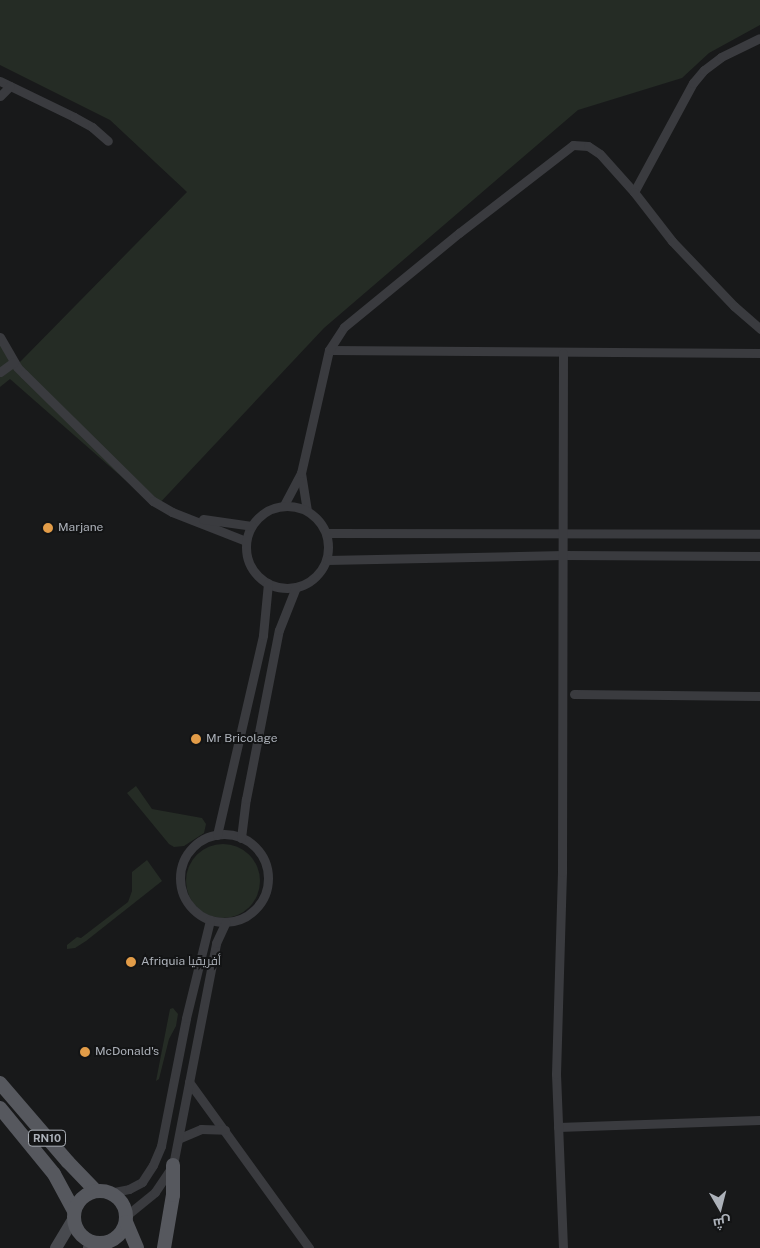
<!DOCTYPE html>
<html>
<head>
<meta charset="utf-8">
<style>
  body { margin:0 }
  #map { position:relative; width:760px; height:1248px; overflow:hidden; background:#18191a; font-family:"Public Sans",Cairo,sans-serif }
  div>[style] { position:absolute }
  .green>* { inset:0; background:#252c25 }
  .round { border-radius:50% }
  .street>* { height:9px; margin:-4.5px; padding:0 4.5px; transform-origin:4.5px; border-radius:4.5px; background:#3a3b3f }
  .street>.ring { margin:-4.5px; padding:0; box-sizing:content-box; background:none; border:9px solid #3a3b3f; border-radius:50% }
  .secondary>* { height:12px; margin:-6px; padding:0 6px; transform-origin:6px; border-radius:6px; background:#484a4f }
  .primary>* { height:14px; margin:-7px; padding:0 7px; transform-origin:7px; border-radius:7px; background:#56585e }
  .primary>.ring { margin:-7px; padding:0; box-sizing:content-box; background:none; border:14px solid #56585e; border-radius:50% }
  .dots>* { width:14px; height:14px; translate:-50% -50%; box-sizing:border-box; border:2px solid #131415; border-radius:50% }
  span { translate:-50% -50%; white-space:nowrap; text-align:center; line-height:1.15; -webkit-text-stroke:4px #131415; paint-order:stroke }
  .shield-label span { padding:1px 4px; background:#131415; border:1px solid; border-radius:4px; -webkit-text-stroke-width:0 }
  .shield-label { font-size:11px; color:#acb1b9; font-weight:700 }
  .poi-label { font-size:12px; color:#acb1b9 }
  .left { translate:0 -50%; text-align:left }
  .north { position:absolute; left:695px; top:1183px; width:50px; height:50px; -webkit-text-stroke:4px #131415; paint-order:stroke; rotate:172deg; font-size:14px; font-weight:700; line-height:20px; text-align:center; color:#acb1b9 }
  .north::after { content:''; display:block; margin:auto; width:18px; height:22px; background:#acb1b9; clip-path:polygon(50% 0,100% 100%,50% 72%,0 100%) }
</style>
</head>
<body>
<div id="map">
  <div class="green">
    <i style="clip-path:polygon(0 0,760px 0,760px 25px,709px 53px,682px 78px,578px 110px,324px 328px,156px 507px,10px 379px,0 387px,0 340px,18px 364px,187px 192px,110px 120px,0 65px)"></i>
    <i style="clip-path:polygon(136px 786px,152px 809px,202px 818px,206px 824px,204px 833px,184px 846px,174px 847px,169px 844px,127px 793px)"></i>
    <i class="round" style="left:186px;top:844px;width:74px;height:74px"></i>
    <i style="clip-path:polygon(147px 860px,162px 881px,86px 941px,75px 948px,67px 949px,67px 945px,77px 937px,81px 938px,128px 902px,132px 891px,132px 872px)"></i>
    <i style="clip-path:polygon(173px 1008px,178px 1014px,176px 1026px,169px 1039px,159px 1079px,156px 1081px,170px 1009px)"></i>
  </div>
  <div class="street">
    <i style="left:0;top:81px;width:82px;rotate:25.9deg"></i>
    <i style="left:74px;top:117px;width:21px;rotate:29deg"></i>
    <i style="left:92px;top:127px;width:21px;rotate:41deg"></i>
    <i style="left:0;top:96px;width:14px;rotate:-45deg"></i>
    <i style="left:634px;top:192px;width:124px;rotate:-61.6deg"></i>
    <i style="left:693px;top:83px;width:17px;rotate:-50deg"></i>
    <i style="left:704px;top:70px;width:21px;rotate:-37deg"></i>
    <i style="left:721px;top:57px;width:43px;rotate:-26deg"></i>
    <i style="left:0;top:337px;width:34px;rotate:60deg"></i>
    <i style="left:17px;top:367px;width:10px;rotate:45deg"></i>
    <i style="left:24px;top:374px;width:181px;rotate:44.6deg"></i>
    <i style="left:153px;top:501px;width:22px;rotate:30deg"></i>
    <i style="left:172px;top:512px;width:79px;rotate:21.4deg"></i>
    <i style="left:329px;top:350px;width:431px;rotate:0.4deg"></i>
    <i style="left:0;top:372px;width:17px;rotate:-36deg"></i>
    <i style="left:301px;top:473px;width:37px;rotate:81deg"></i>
    <i style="left:284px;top:505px;width:36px;rotate:-62deg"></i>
    <i style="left:301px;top:473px;width:126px;rotate:-77.2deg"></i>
    <i style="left:329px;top:350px;width:27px;rotate:-57deg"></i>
    <i style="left:344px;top:327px;width:149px;rotate:-39.3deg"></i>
    <i style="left:459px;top:233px;width:144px;rotate:-37.7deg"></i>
    <i style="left:573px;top:145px;width:15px;rotate:4deg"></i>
    <i style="left:588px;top:146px;width:14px;rotate:34deg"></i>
    <i style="left:600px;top:154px;width:51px;rotate:48.2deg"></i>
    <i style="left:634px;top:192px;width:62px;rotate:52.2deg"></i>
    <i style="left:672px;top:241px;width:90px;rotate:46.4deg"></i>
    <i style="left:734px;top:306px;width:35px;rotate:41deg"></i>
    <i class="ring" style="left:246px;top:506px;width:73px;height:73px"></i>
    <i style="left:203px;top:519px;width:49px;rotate:8.1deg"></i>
    <i style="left:326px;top:533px;width:434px;rotate:0.1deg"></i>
    <i style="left:327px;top:560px;width:236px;rotate:-1.2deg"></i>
    <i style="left:563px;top:555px;width:197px;rotate:0.3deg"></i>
    <i style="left:574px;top:694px;width:186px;rotate:0.6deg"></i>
    <i class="ring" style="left:180px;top:834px;width:79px;height:79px"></i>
    <i style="left:217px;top:835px;width:205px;rotate:-77deg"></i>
    <i style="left:263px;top:635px;width:52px;rotate:-84.5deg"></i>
    <i style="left:241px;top:838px;width:39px;rotate:-83deg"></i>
    <i style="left:246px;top:799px;width:172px;rotate:-79deg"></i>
    <i style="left:279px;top:630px;width:46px;rotate:-68.4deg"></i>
    <i style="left:189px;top:1082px;width:205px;rotate:54.1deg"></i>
    <i style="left:558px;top:1127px;width:202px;rotate:-2deg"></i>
    <i style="left:180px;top:1138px;width:23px;rotate:-23deg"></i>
    <i style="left:201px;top:1129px;width:24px;rotate:2deg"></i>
    <i style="left:109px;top:1193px;width:20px;rotate:-11deg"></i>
    <i style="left:129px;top:1189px;width:15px;rotate:-28deg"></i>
    <i style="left:142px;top:1182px;width:20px;rotate:-57deg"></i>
    <i style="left:153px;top:1165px;width:21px;rotate:-67deg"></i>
    <i style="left:161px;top:1146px;width:130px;rotate:-78.9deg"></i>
    <i style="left:186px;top:1018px;width:101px;rotate:-76.2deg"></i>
    <i style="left:127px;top:1215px;width:36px;rotate:-39deg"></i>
    <i style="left:155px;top:1192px;width:32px;rotate:-56deg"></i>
    <i style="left:173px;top:1165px;width:226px;rotate:-79deg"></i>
    <i style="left:216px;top:943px;width:23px;rotate:-65deg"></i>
    <i style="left:563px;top:1248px;width:174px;rotate:-92.3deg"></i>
    <i style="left:556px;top:1074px;width:202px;rotate:-88.3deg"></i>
    <i style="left:562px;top:872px;width:519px;rotate:-89.89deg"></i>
  </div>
  <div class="secondary">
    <i style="left:56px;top:1248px;width:35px;rotate:-59deg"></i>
    <i style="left:89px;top:1248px;width:10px;rotate:-29deg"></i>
  </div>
  <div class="primary">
    <i style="left:0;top:1083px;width:104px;rotate:49.3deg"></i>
    <i style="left:68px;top:1162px;width:40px;rotate:46deg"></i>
    <i style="left:0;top:1108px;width:85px;rotate:50.7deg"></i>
    <i style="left:54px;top:1174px;width:42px;rotate:61.6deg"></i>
    <i class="ring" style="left:74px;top:1191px;width:38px;height:38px"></i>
    <i style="left:126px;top:1222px;width:28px;rotate:67deg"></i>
    <i style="left:164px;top:1248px;width:54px;rotate:-80.4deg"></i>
    <i style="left:173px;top:1195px;width:30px;rotate:-90deg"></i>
  </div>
  <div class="dots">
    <i style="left:48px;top:528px;background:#e29c48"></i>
    <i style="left:196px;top:739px;background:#e29c48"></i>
    <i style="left:131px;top:962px;background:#e29c48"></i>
    <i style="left:85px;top:1052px;background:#e29c48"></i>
  </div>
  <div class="shield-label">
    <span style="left:47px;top:1138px">RN10</span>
  </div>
  <div class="poi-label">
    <span class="left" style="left:58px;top:528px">Marjane</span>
    <span class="left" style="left:206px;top:739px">Mr Bricolage</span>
    <span class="left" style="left:141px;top:962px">Afriquia أفريقيا</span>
    <span class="left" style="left:95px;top:1052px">McDonald's</span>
  </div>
  <div class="north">ش</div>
</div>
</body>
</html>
